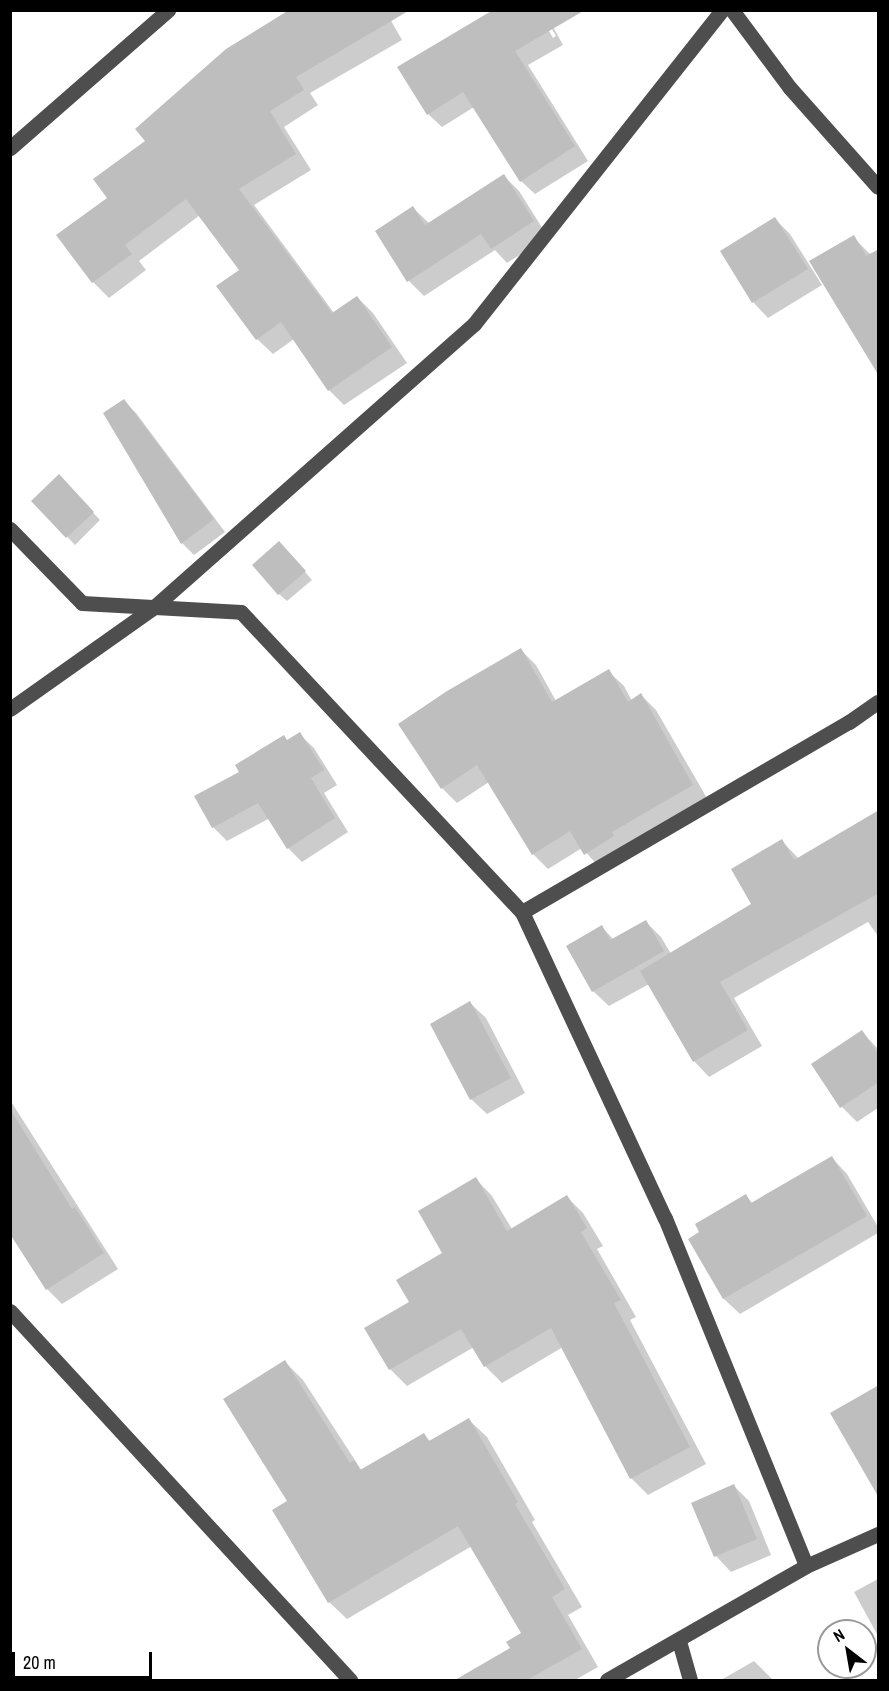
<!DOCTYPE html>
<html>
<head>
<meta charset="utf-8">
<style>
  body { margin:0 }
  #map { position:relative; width:889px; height:1691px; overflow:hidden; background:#fff; font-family:"Archivo Narrow",sans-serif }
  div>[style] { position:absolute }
  .shadow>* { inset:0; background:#0003 }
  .building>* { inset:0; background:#bebebe }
  .minor>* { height:15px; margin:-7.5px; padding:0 7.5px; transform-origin:7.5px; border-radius:7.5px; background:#4e4e4e }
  span { translate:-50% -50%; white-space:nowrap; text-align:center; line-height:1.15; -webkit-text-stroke:6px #fff; paint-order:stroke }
  .frame { position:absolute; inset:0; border:12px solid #000; pointer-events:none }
  .north { position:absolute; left:817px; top:1619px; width:60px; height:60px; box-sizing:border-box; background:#fff; border:2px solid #999; border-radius:50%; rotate:329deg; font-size:16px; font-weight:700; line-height:24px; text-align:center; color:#000 }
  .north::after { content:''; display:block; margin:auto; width:21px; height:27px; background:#000; clip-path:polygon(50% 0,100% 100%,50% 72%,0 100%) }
  .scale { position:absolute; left:12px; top:1652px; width:140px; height:27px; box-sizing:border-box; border:3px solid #000; border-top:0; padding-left:8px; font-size:18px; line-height:21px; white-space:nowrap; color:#000; -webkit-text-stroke:4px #fff; paint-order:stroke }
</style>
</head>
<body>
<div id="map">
  <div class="shadow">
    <i style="clip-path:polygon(385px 10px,402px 40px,310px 93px,318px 105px,284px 127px,311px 170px,254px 205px,334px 313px,357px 297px,373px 313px,407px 363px,344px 405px,329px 390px,294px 339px,273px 354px,257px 339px,219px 287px,241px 270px,200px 215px,139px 261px,146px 270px,109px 298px,93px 282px,59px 236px)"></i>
    <i style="clip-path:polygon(537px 10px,553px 38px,556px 36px,541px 10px,544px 10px,563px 45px,528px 65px,588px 161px,535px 194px,521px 181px,474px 107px,442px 127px,428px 114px)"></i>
    <i style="clip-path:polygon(504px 176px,519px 191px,548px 237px,507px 263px,495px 250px,424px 296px,409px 281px,413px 208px,430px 224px)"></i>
    <i style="clip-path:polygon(775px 219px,790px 234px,822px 285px,768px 318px,753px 302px)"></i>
    <i style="clip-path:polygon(853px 237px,871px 255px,878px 353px)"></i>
    <i style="clip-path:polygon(124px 401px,136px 413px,225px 532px,194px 555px,182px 543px)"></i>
    <i style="clip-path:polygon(59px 476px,100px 520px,75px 545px,33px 501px)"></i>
    <i style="clip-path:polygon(287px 551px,312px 580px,287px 601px,279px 594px)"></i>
    <i style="clip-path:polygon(521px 650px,536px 665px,556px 701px,608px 671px,624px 686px,632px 701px,641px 695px,656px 710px,708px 800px,601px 869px,582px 848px,548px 869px,533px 854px,489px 782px,457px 803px,442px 788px)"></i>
    <i style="clip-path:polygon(299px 734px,314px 748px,337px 785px,324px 793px,348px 832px,302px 862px,288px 848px,270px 818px,227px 841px,213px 827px,241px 773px)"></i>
    <i style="clip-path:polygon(878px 812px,878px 936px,868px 922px,734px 998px,762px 1046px,709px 1077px,694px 1061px,649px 984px,609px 1006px,593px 991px,602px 927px,614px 940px,646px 922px,661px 937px,671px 954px,753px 905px,782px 841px,799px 859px)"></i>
    <i style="clip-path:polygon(470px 1003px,486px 1018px,525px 1093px,487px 1114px,471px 1099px)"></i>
    <i style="clip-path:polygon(862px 1032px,878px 1049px,878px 1108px,857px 1122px,842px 1107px,813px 1064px)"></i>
    <i style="clip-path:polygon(10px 1100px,118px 1269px,62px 1304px,47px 1289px,10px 1233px)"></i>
    <i style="clip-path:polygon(832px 1158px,847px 1174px,878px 1227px,878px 1233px,740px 1314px,724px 1299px,690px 1240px,746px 1196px,753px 1204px)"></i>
    <i style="clip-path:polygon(476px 1179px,492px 1196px,512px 1229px,567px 1197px,583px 1213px,603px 1246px,597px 1249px,636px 1317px,630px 1320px,706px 1464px,648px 1495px,631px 1478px,563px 1347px,502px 1383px,485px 1366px,474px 1347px,407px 1386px,390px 1369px,411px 1302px,444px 1253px)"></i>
    <i style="clip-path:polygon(285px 1362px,303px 1380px,362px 1471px,424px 1435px,431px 1442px,469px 1420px,487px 1437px,535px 1520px,532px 1522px,582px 1607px,568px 1615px,598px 1667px,575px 1680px,458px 1680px,512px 1648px,523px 1634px,472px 1546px,347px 1619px,329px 1602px,289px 1501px)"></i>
    <i style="clip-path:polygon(734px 1486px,749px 1501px,771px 1555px,731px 1572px,716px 1556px,693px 1503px)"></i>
    <i style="clip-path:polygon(878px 1579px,878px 1636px,854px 1592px)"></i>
    <i style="clip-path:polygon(754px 1661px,773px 1680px,721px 1680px)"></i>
  </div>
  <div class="building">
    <i style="clip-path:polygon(289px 10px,410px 10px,296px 77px,304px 90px,270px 111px,296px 154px,239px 189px,332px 313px,357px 296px,392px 347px,328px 391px,281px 322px,256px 340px,216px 286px,239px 270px,186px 199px,125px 245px,132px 254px,92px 283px,56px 235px,107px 198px,93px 179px,145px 141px,135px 129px,226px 49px)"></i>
    <i style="clip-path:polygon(493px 10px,585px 10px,515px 51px,575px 146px,520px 182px,463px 92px,427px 115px,397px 67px)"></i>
    <i style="clip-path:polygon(504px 174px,534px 221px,491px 249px,481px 234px,407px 282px,375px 231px,413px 206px,425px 225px)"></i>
    <i style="clip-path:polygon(775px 217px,808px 269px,752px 303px,720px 251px)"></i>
    <i style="clip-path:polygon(854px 235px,866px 256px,879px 249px,879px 376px,809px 261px)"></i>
    <i style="clip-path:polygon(124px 399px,214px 519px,181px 544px,103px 413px)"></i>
    <i style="clip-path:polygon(59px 474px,94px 512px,66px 538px,31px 501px)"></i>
    <i style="clip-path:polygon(279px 541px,306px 571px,278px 595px,252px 565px)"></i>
    <i style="clip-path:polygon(521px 648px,552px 702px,609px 669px,628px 702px,641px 693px,693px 785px,612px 832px,614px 836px,584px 855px,570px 831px,532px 855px,477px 765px,441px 789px,398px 724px,447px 691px)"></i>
    <i style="clip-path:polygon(300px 732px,324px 770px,311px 778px,335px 818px,287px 849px,258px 803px,212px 828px,194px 796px,239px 772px,235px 765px,284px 735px,287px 740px)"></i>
    <i style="clip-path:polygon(879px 810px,879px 893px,720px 982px,748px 1030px,693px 1062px,640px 971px,751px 904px,731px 869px,782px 839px,794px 860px)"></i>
    <i style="clip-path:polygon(646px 920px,664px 951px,592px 992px,566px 946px,602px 925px,610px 940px)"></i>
    <i style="clip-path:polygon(470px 1001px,511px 1078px,470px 1100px,430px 1024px)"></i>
    <i style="clip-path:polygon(862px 1030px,879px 1055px,879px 1082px,840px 1108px,811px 1064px)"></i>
    <i style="clip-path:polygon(10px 1109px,72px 1209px,75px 1207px,104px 1253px,46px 1290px,10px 1234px)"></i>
    <i style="clip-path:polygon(832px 1156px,867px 1216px,723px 1299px,688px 1239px,699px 1232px,695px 1224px,746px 1194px,751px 1203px)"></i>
    <i style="clip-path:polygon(476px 1177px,507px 1231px,567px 1195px,587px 1228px,581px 1232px,621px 1300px,614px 1303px,690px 1447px,630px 1479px,551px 1328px,484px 1367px,461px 1329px,389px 1370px,364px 1328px,409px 1302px,396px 1280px,442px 1253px,418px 1211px)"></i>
    <i style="clip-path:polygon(285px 1360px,350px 1463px,354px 1460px,360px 1470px,424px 1433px,429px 1441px,469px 1418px,518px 1502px,515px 1504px,565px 1589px,552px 1597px,582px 1649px,527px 1680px,455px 1680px,510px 1648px,506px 1642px,521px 1633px,458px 1526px,328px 1603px,272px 1510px,287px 1501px,223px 1399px)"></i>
    <i style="clip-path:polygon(879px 1385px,879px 1498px,830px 1413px)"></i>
    <i style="clip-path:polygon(734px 1484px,757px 1539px,714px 1557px,691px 1503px)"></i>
  </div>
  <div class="minor">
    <i style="left:732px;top:10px;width:97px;rotate:53.4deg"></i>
    <i style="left:790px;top:88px;width:132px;rotate:48.4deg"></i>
    <i style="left:10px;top:148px;width:210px;rotate:-41.1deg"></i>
    <i style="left:10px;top:529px;width:103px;rotate:45.8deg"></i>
    <i style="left:82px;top:603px;width:159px;rotate:3.2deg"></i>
    <i style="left:241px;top:612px;width:411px;rotate:46.9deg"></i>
    <i style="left:522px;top:912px;width:338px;rotate:65deg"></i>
    <i style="left:665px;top:1218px;width:375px;rotate:67.9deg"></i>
    <i style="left:10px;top:709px;width:176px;rotate:-35.3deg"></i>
    <i style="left:154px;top:607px;width:427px;rotate:-41.5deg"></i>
    <i style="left:474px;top:324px;width:400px;rotate:-51.7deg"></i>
    <i style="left:522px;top:912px;width:378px;rotate:-30.2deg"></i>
    <i style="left:849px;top:722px;width:35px;rotate:-35deg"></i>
    <i style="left:10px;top:1311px;width:502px;rotate:47.34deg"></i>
    <i style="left:679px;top:1641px;width:41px;rotate:74.2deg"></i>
    <i style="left:607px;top:1680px;width:229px;rotate:-29.8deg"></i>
    <i style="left:806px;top:1566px;width:79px;rotate:-24deg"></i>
  </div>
  <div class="frame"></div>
  <div class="north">N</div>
  <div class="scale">20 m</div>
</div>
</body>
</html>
